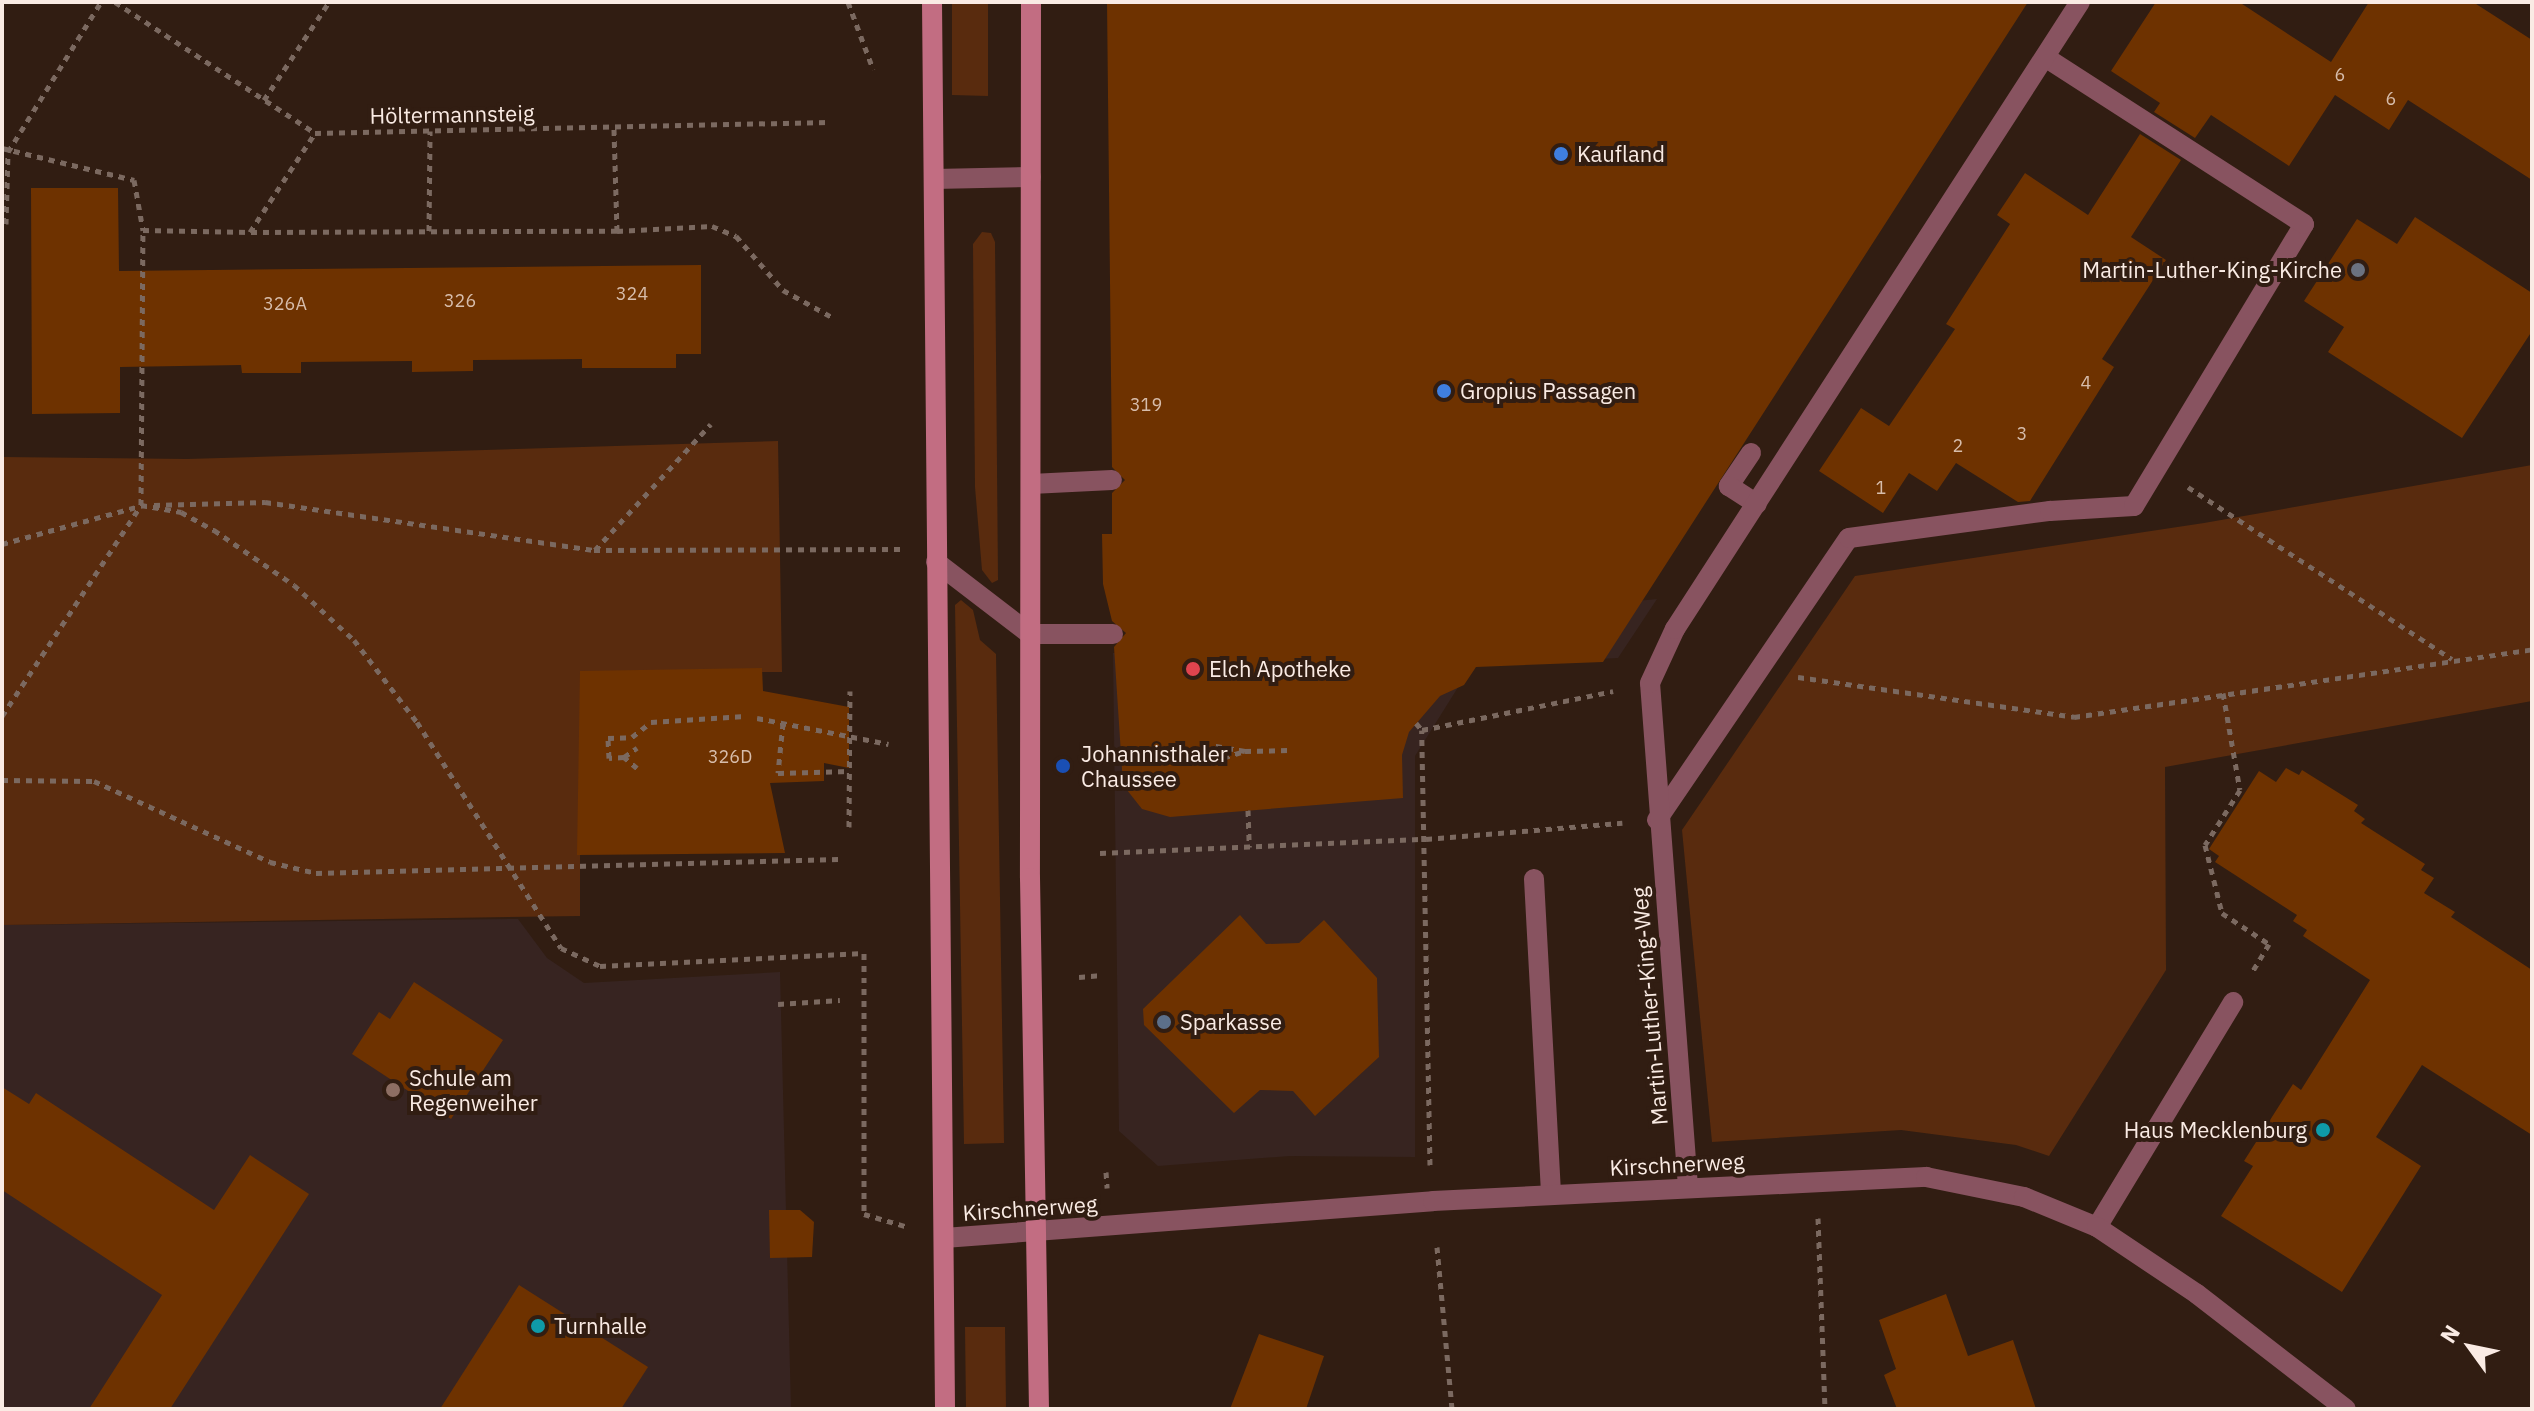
<!DOCTYPE html>
<html>
<head>
<meta charset="utf-8">
<style>
  body { margin:0 }
  #map { position:relative; width:2534px; height:1411px; overflow:hidden; background:#311d12; font-family:"IBM Plex Sans",sans-serif }
  div>[style] { position:absolute }
  .commercial>* { inset:0; background:#372420 }
  .education>* { inset:0; background:#372421 }
  .green>* { inset:0; background:#592b0e }
  .building>* { inset:0; background:#6e3200 }
  .path>* { height:5px; margin-top:-2.5px; transform-origin:0; background:repeating-linear-gradient(90deg,#7b6960 0 6px,transparent 0 12px) }
  .service>* { height:20px; margin:-10px; padding:0 10px; transform-origin:10px; border-radius:10px; background:#885360 }
  .minor>* { height:20px; margin:-10px; padding:0 10px; transform-origin:10px; border-radius:10px; background:#885360 }
  .secondary>* { height:20px; margin:-10px; padding:0 10px; transform-origin:10px; border-radius:10px; background:#c26d82 }
  .dots>* { width:22px; height:22px; translate:-50% -50%; box-sizing:border-box; border:4px solid #311d12; border-radius:50% }
  span { translate:-50% -50%; white-space:nowrap; text-align:center; line-height:1.15; -webkit-text-stroke:8px #311d12; paint-order:stroke }
  .number-label { font-size:18px; color:#d7bdab }
  .number-label span { -webkit-text-stroke-width:0 }
  .street-label { font-size:22px; color:#faebe4 }
  .poi-label { font-size:22px; color:#faebe4 }
  .left { translate:0 -50%; text-align:left }
  .right { translate:-100% -50%; text-align:right }
  .frame { position:absolute; inset:0; border:4px solid #faebe4; pointer-events:none }
  .north { position:absolute; left:2430px; top:1307px; width:80px; height:80px; -webkit-text-stroke:6px #311d12; paint-order:stroke; rotate:303deg; font-size:22px; font-weight:700; line-height:32px; text-align:center; color:#faebe4 }
  .north::after { content:''; display:block; margin:auto; width:28px; height:36px; background:#faebe4; clip-path:polygon(50% 0,100% 100%,50% 72%,0 100%) }
</style>
</head>
<body>
<div id="map">
  <div class="commercial">
    <i style="clip-path:polygon(1657px 599px,1618px 658px,1472px 665px,1415px 756px,1415px 1157px,1290px 1156px,1158px 1166px,1119px 1131px,1113px 653px)"></i>
  </div>
  <div class="education">
    <i style="clip-path:polygon(518px 919px,547px 958px,584px 983px,780px 972px,791px 1409px,2px 1409px,2px 925px)"></i>
  </div>
  <div class="green">
    <i style="clip-path:polygon(952px 2px,988px 2px,988px 96px,952px 95px)"></i>
    <i style="clip-path:polygon(982px 232px,991px 233px,995px 242px,998px 580px,992px 583px,982px 570px,975px 487px,973px 244px)"></i>
    <i style="clip-path:polygon(778px 441px,782px 672px,580px 671px,580px 916px,2px 925px,2px 457px,187px 459px)"></i>
    <i style="clip-path:polygon(2532px 465px,2532px 701px,2165px 767px,2166px 970px,2049px 1156px,2016px 1145px,1901px 1130px,1712px 1142px,1682px 830px,1855px 576px,2204px 523px)"></i>
    <i style="clip-path:polygon(961px 600px,973px 610px,980px 640px,996px 654px,1004px 1143px,964px 1144px,955px 605px)"></i>
    <i style="clip-path:polygon(965px 1327px,1005px 1327px,1006px 1409px,966px 1409px)"></i>
  </div>
  <div class="building">
    <i style="clip-path:polygon(1107px 2px,2028px 2px,1603px 662px,1476px 667px,1464px 685px,1440px 696px,1409px 732px,1402px 755px,1403px 798px,1170px 817px,1142px 809px,1123px 785px,1114px 647px,1126px 633px,1112px 621px,1103px 584px,1102px 534px,1112px 534px,1112px 493px,1125px 480px,1112px 467px)"></i>
    <i style="clip-path:polygon(2156px 2px,2239px 2px,2331px 62px,2369px 2px,2473px 2px,2532px 40px,2532px 180px,2408px 100px,2389px 130px,2335px 95px,2289px 166px,2211px 115px,2195px 138px,2154px 112px,2160px 103px,2111px 71px)"></i>
    <i style="clip-path:polygon(2140px 134px,2181px 160px,2131px 237px,2166px 260px,2102px 359px,2114px 367px,2030px 501px,2018px 502px,1956px 463px,1937px 491px,1909px 473px,1883px 513px,1819px 471px,1861px 408px,1889px 426px,1955px 329px,1946px 324px,2010px 224px,1997px 215px,2025px 173px,2088px 215px)"></i>
    <i style="clip-path:polygon(31px 188px,118px 188px,119px 271px,701px 265px,701px 354px,676px 354px,676px 368px,582px 368px,582px 359px,473px 360px,473px 371px,412px 372px,412px 361px,301px 362px,301px 373px,242px 373px,241px 365px,120px 367px,120px 413px,32px 414px)"></i>
    <i style="clip-path:polygon(2415px 217px,2532px 293px,2532px 331px,2462px 438px,2328px 352px,2344px 327px,2304px 301px,2357px 219px,2397px 244px)"></i>
    <i style="clip-path:polygon(762px 668px,763px 691px,849px 707px,849px 768px,824px 763px,824px 781px,770px 783px,785px 853px,577px 855px,580px 671px)"></i>
    <i style="clip-path:polygon(2286px 768px,2299px 775px,2302px 770px,2358px 805px,2354px 811px,2365px 819px,2361px 823px,2425px 864px,2421px 870px,2434px 878px,2424px 893px,2455px 912px,2451px 917px,2532px 970px,2532px 1135px,2422px 1065px,2376px 1137px,2421px 1166px,2342px 1292px,2221px 1216px,2253px 1166px,2244px 1161px,2293px 1084px,2301px 1090px,2370px 980px,2303px 936px,2307px 930px,2293px 921px,2297px 915px,2215px 862px,2219px 856px,2209px 849px,2259px 771px,2276px 782px)"></i>
    <i style="clip-path:polygon(1240px 915px,1266px 944px,1299px 943px,1324px 920px,1377px 978px,1379px 1057px,1315px 1116px,1293px 1091px,1260px 1090px,1234px 1113px,1144px 1025px,1143px 1009px)"></i>
    <i style="clip-path:polygon(414px 982px,503px 1040px,451px 1119px,352px 1054px,379px 1012px,390px 1019px)"></i>
    <i style="clip-path:polygon(2px 1087px,29px 1104px,36px 1093px,214px 1210px,250px 1155px,309px 1194px,170px 1409px,89px 1409px,162px 1295px,2px 1190px)"></i>
    <i style="clip-path:polygon(769px 1210px,800px 1210px,814px 1222px,812px 1257px,770px 1258px)"></i>
    <i style="clip-path:polygon(519px 1285px,648px 1367px,621px 1409px,440px 1409px)"></i>
    <i style="clip-path:polygon(1946px 1294px,1968px 1356px,2013px 1340px,2036px 1409px,1897px 1409px,1884px 1375px,1896px 1369px,1879px 1320px)"></i>
    <i style="clip-path:polygon(1259px 1334px,1324px 1356px,1306px 1409px,1230px 1409px)"></i>
  </div>
  <div class="path">
    <i style="left:115px;top:2px;width:239px;rotate:33.2deg"></i>
    <i style="left:315px;top:133px;width:514px;rotate:-1.23deg"></i>
    <i style="left:848px;top:2px;width:72px;rotate:69.5deg"></i>
    <i style="left:264px;top:100px;width:118px;rotate:-56.4deg"></i>
    <i style="left:2px;top:148px;width:136px;rotate:13.6deg"></i>
    <i style="left:134px;top:180px;width:51px;rotate:79.8deg"></i>
    <i style="left:6px;top:224px;width:72px;rotate:-88.4deg"></i>
    <i style="left:8px;top:152px;width:176px;rotate:-58.2deg"></i>
    <i style="left:429px;top:231px;width:100px;rotate:-89.4deg"></i>
    <i style="left:617px;top:231px;width:95px;rotate:-3deg"></i>
    <i style="left:712px;top:226px;width:26px;rotate:23deg"></i>
    <i style="left:736px;top:236px;width:72px;rotate:49deg"></i>
    <i style="left:783px;top:290px;width:56px;rotate:28.9deg"></i>
    <i style="left:251px;top:232px;width:366px;rotate:-0.2deg"></i>
    <i style="left:617px;top:231px;width:104px;rotate:-91.7deg"></i>
    <i style="left:2188px;top:487px;width:315px;rotate:33.1deg"></i>
    <i style="left:141px;top:505px;width:41px;rotate:9.9deg"></i>
    <i style="left:181px;top:512px;width:38px;rotate:29deg"></i>
    <i style="left:214px;top:530px;width:97px;rotate:34.5deg"></i>
    <i style="left:294px;top:585px;width:81px;rotate:42.5deg"></i>
    <i style="left:354px;top:640px;width:103px;rotate:52.5deg"></i>
    <i style="left:417px;top:722px;width:268px;rotate:57.5deg"></i>
    <i style="left:561px;top:948px;width:43px;rotate:24.8deg"></i>
    <i style="left:600px;top:966px;width:264px;rotate:-2.8deg"></i>
    <i style="left:864px;top:953px;width:261px;rotate:90deg"></i>
    <i style="left:864px;top:1214px;width:43px;rotate:16.3deg"></i>
    <i style="left:154px;top:505px;width:111px;rotate:-1.5deg"></i>
    <i style="left:265px;top:502px;width:332px;rotate:8.3deg"></i>
    <i style="left:594px;top:550px;width:306px;rotate:-0.2deg"></i>
    <i style="left:2px;top:544px;width:147px;rotate:-15.4deg"></i>
    <i style="left:595px;top:550px;width:171px;rotate:-47.4deg"></i>
    <i style="left:1798px;top:677px;width:279px;rotate:8.2deg"></i>
    <i style="left:2074px;top:717px;width:463px;rotate:-8.4deg"></i>
    <i style="left:2223px;top:693px;width:98px;rotate:80.1deg"></i>
    <i style="left:2240px;top:790px;width:65px;rotate:122.5deg"></i>
    <i style="left:2205px;top:845px;width:70px;rotate:76deg"></i>
    <i style="left:2222px;top:913px;width:56px;rotate:33.4deg"></i>
    <i style="left:2269px;top:944px;width:33px;rotate:121deg"></i>
    <i style="left:2px;top:716px;width:253px;rotate:-56.6deg"></i>
    <i style="left:141px;top:505px;width:275px;rotate:-89.6deg"></i>
    <i style="left:143px;top:230px;width:107px;rotate:1.1deg"></i>
    <i style="left:250px;top:232px;width:118px;rotate:-56.7deg"></i>
    <i style="left:757px;top:718px;width:134px;rotate:11.2deg"></i>
    <i style="left:783px;top:723px;width:50px;rotate:95.7deg"></i>
    <i style="left:778px;top:773px;width:72px;rotate:-1.6deg"></i>
    <i style="left:1416px;top:723px;width:9px;rotate:49deg"></i>
    <i style="left:1245px;top:751px;width:43px;rotate:-1.3deg"></i>
    <i style="left:624px;top:757px;width:16px;rotate:-35deg"></i>
    <i style="left:1212px;top:761px;width:34px;rotate:-17deg"></i>
    <i style="left:1245px;top:751px;width:34px;rotate:-170deg"></i>
    <i style="left:637px;top:768px;width:17px;rotate:-140deg"></i>
    <i style="left:624px;top:757px;width:15px;rotate:176deg"></i>
    <i style="left:609px;top:758px;width:20px;rotate:-93deg"></i>
    <i style="left:608px;top:738px;width:24px;rotate:-2deg"></i>
    <i style="left:632px;top:737px;width:24px;rotate:-38deg"></i>
    <i style="left:651px;top:722px;width:94px;rotate:-3.7deg"></i>
    <i style="left:2px;top:780px;width:92px;rotate:0.6deg"></i>
    <i style="left:94px;top:781px;width:194px;rotate:24.7deg"></i>
    <i style="left:270px;top:862px;width:47px;rotate:13.4deg"></i>
    <i style="left:316px;top:873px;width:523px;rotate:-1.53deg"></i>
    <i style="left:1248px;top:810px;width:37px;rotate:88deg"></i>
    <i style="left:849px;top:827px;width:136px;rotate:-89.6deg"></i>
    <i style="left:1100px;top:853px;width:326px;rotate:-2.5deg"></i>
    <i style="left:1426px;top:839px;width:197px;rotate:-4.7deg"></i>
    <i style="left:1079px;top:977px;width:23px;rotate:-5deg"></i>
    <i style="left:778px;top:1004px;width:62px;rotate:-3.7deg"></i>
    <i style="left:1430px;top:1165px;width:435px;rotate:-91.1deg"></i>
    <i style="left:1422px;top:730px;width:195px;rotate:-11.5deg"></i>
    <i style="left:1106px;top:1172px;width:16px;rotate:86deg"></i>
    <i style="left:1818px;top:1218px;width:191px;rotate:87.9deg"></i>
    <i style="left:1437px;top:1247px;width:163px;rotate:84.7deg"></i>
  </div>
  <div class="service">
    <i style="left:934px;top:179px;width:97px;rotate:-1.2deg"></i>
    <i style="left:1751px;top:453px;width:40px;rotate:124deg"></i>
    <i style="left:1729px;top:486px;width:33px;rotate:33deg"></i>
    <i style="left:1031px;top:484px;width:81px;rotate:-2.8deg"></i>
    <i style="left:936px;top:562px;width:118px;rotate:37.5deg"></i>
    <i style="left:1030px;top:634px;width:83px"></i>
    <i style="left:1657px;top:820px;width:341px;rotate:-55.8deg"></i>
    <i style="left:1849px;top:538px;width:203px;rotate:-7.7deg"></i>
    <i style="left:2050px;top:511px;width:84px;rotate:-3.4deg"></i>
    <i style="left:2134px;top:506px;width:329px;rotate:-58.9deg"></i>
    <i style="left:2304px;top:224px;width:308px;rotate:-147.2deg"></i>
    <i style="left:1534px;top:879px;width:315px;rotate:86.9deg"></i>
    <i style="left:1688px;top:1187px;width:505px;rotate:-94.31deg"></i>
    <i style="left:1650px;top:683px;width:60px;rotate:-65.2deg"></i>
    <i style="left:1675px;top:629px;width:746px;rotate:-57.14deg"></i>
    <i style="left:2097px;top:1227px;width:263px;rotate:-58.8deg"></i>
  </div>
  <div class="minor">
    <i style="left:944px;top:1238px;width:490px;rotate:-4.3deg"></i>
    <i style="left:1433px;top:1201px;width:494px;rotate:-2.8deg"></i>
    <i style="left:1926px;top:1177px;width:100px;rotate:11.5deg"></i>
    <i style="left:2024px;top:1197px;width:79px;rotate:22.3deg"></i>
    <i style="left:2097px;top:1227px;width:120px;rotate:33.8deg"></i>
    <i style="left:2197px;top:1294px;width:188px;rotate:37.7deg"></i>
  </div>
  <div class="secondary">
    <i style="left:932px;top:2px;width:1407px;rotate:89.47deg"></i>
    <i style="left:1031px;top:2px;width:876px;rotate:90.07deg"></i>
    <i style="left:1030px;top:878px;width:531px;rotate:89.03deg"></i>
  </div>
  <div class="dots">
    <i style="left:1561px;top:154px;background:#3f7fe0"></i>
    <i style="left:2358px;top:270px;background:#6b7280"></i>
    <i style="left:1444px;top:391px;background:#3f7fe0"></i>
    <i style="left:1193px;top:669px;background:#e0444e"></i>
    <i style="left:1063px;top:766px;background:#1a4fb4"></i>
    <i style="left:1164px;top:1022px;background:#5c6f8a"></i>
    <i style="left:393px;top:1090px;background:#8d6e63"></i>
    <i style="left:2323px;top:1130px;background:#0f9aa8"></i>
    <i style="left:538px;top:1326px;background:#0f9aa8"></i>
  </div>
  <div class="number-label">
    <span style="left:2340px;top:75px">6</span>
    <span style="left:2391px;top:99px">6</span>
    <span style="left:632px;top:294px">324</span>
    <span style="left:460px;top:301px">326</span>
    <span style="left:285px;top:304px">326A</span>
    <span style="left:2086px;top:383px">4</span>
    <span style="left:1146px;top:405px">319</span>
    <span style="left:2022px;top:434px">3</span>
    <span style="left:1958px;top:446px">2</span>
    <span style="left:1881px;top:488px">1</span>
    <span style="left:730px;top:757px">326D</span>
  </div>
  <div class="street-label">
    <span style="left:452px;top:114px;rotate:-1deg">Höltermannsteig</span>
    <span style="left:1649px;top:1006px;rotate:-95deg">Martin-Luther-King-Weg</span>
    <span style="left:1677px;top:1164px;rotate:-3deg">Kirschnerweg</span>
    <span style="left:1030px;top:1208px;rotate:-4deg">Kirschnerweg</span>
  </div>
  <div class="poi-label">
    <span class="left" style="left:1577px;top:154px">Kaufland</span>
    <span class="right" style="left:2342px;top:270px">Martin-Luther-King-Kirche</span>
    <span class="left" style="left:1460px;top:391px">Gropius Passagen</span>
    <span class="left" style="left:1209px;top:669px">Elch Apotheke</span>
    <span class="left" style="left:1081px;top:766px">Johannisthaler<br>Chaussee</span>
    <span class="left" style="left:1180px;top:1022px">Sparkasse</span>
    <span class="left" style="left:409px;top:1090px">Schule am<br>Regenweiher</span>
    <span class="right" style="left:2307px;top:1130px">Haus Mecklenburg</span>
    <span class="left" style="left:554px;top:1326px">Turnhalle</span>
  </div>
  <div class="frame"></div>
  <div class="north">N</div>
</div>
</body>
</html>
